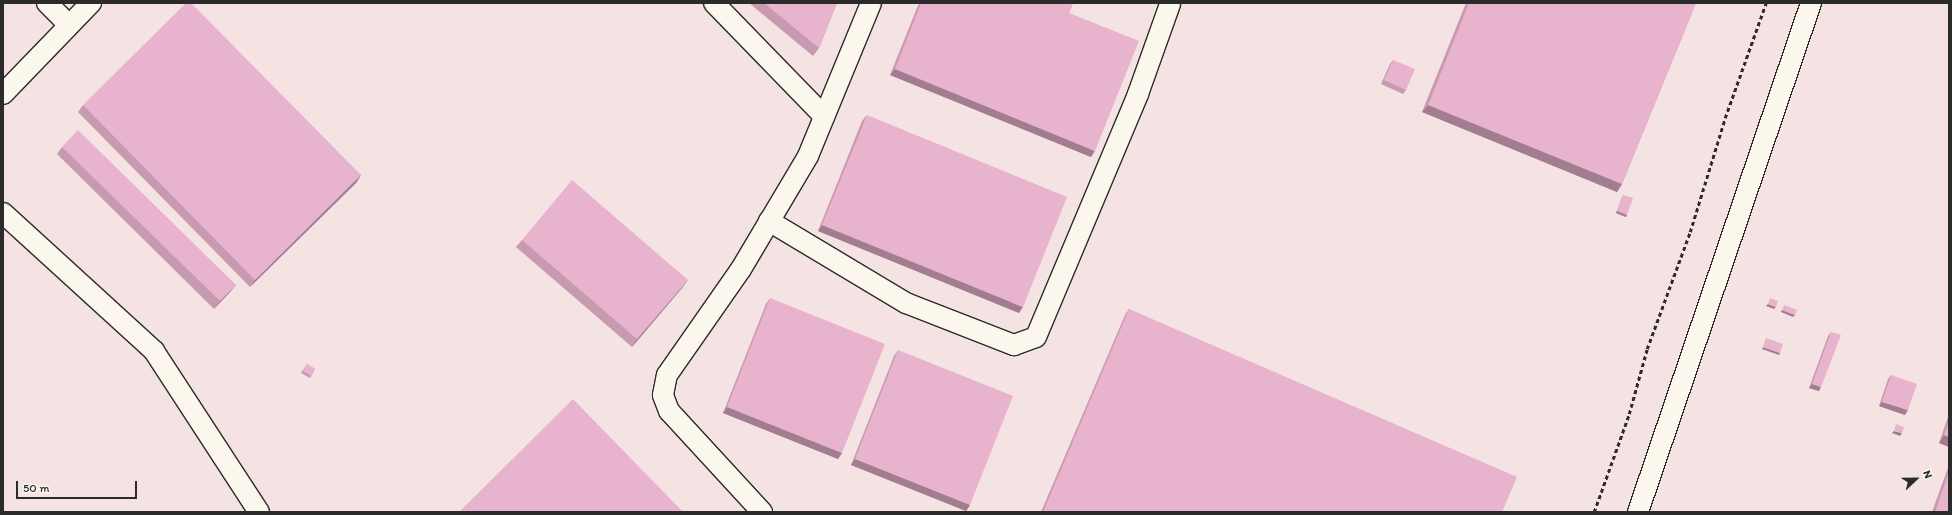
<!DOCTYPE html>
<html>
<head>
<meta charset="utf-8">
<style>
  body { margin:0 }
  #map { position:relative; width:1952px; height:515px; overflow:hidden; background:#fbf7ec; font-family:Itim,sans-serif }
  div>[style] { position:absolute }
  .built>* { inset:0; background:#f5e3e3 }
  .path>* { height:2.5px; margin-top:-1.25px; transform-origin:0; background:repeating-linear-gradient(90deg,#2b2b2b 0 4px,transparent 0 7px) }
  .roads { filter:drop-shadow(1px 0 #2b2b2b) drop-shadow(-1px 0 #2b2b2b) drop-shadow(0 1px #2b2b2b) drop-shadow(0 -1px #2b2b2b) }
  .minor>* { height:20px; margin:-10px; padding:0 10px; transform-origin:10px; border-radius:10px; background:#fbf7ec }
  .wall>* { inset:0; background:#c79ab0 }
  .shaded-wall>* { inset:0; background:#a27d90 }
  .building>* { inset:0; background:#e7b3cd }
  span { translate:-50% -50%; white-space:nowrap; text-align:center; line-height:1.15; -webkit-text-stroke:3px #fbf7ec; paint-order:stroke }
  .frame { position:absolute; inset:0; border:4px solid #2b2b2b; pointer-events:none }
  .north { position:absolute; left:1896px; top:459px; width:40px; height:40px; -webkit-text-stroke:3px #fbf7ec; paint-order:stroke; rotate:68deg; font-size:11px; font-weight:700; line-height:16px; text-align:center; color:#2b2b2b }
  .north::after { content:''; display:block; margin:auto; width:14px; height:18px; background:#2b2b2b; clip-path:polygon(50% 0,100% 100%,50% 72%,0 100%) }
  .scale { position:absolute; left:16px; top:481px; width:121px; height:18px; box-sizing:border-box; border:2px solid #2b2b2b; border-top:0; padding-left:5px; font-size:12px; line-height:14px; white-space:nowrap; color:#2b2b2b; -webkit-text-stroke:3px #fbf7ec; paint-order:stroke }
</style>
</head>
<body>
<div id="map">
  <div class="built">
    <i style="clip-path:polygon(3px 3px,1949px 3px,1949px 512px,3px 512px)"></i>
  </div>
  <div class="path">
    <i style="left:1594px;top:512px;width:104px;rotate:-70.3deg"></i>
    <i style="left:1629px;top:414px;width:67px;rotate:-74.5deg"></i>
    <i style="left:1647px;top:349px;width:125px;rotate:-69.8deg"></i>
    <i style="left:1690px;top:232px;width:119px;rotate:-72.9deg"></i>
    <i style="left:1725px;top:118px;width:122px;rotate:-70.4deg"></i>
  </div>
  <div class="roads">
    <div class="minor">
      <i style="left:47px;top:3px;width:31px;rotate:45deg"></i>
      <i style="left:714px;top:3px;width:158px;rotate:45.8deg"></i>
      <i style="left:3px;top:94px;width:127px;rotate:-46deg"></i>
      <i style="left:3px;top:213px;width:205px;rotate:42.4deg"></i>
      <i style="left:154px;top:351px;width:192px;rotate:56.9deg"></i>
      <i style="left:769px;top:221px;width:160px;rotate:30.9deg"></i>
      <i style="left:906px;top:303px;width:116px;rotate:21.3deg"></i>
      <i style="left:1014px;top:345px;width:23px;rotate:-20deg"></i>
      <i style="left:1036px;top:337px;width:264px;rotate:-67.2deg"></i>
      <i style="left:1138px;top:94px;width:96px;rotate:-70.4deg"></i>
      <i style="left:762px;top:512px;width:137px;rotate:-132.6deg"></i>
      <i style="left:669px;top:411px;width:17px;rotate:-111deg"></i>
      <i style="left:663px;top:395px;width:20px;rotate:-79deg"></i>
      <i style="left:667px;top:375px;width:129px;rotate:-55.1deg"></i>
      <i style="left:741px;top:269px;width:131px;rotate:-59.3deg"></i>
      <i style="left:808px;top:156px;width:165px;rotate:-67.6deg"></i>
      <i style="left:1638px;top:512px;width:538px;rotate:-71.23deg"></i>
    </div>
  </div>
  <div class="wall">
    <i style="clip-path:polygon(749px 3px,837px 3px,819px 48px,813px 56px)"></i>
    <i style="clip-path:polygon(919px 3px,1073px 3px,1069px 13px,1091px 157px,890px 75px)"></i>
    <i style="clip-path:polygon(1466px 3px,1696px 3px,1622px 184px,1617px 192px,1422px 112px)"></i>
    <i style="clip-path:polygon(1393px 60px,1406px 90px,1403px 94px,1381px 84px,1390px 64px)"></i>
    <i style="clip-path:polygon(83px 105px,361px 175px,356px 183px,250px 287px,78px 112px)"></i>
    <i style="clip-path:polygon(867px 115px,1019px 313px,818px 231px,862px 121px)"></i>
    <i style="clip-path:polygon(62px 147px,236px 285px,230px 292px,214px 309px,57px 154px)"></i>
    <i style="clip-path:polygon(1623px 195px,1627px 215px,1626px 217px,1616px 213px,1622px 197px)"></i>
    <i style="clip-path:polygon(522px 240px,688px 280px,682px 288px,632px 347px,516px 247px)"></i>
    <i style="clip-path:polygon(770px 298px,842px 453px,838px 459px,723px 413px,766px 304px)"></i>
    <i style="clip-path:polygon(1129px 309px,1502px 512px,1041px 512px,1125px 315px)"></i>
    <i style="clip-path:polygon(1831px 332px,1819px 391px,1809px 388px,1828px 336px)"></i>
    <i style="clip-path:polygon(898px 350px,970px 505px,966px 511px,851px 465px,894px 356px)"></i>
    <i style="clip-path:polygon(307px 364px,315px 369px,310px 378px,301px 373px)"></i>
    <i style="clip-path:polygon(1891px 375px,1905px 415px,1879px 406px,1888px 379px)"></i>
    <i style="clip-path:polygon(1949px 414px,1949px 447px,1939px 443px)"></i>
    <i style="clip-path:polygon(1949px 465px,1949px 512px,1932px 512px)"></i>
  </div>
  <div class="shaded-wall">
    <i style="clip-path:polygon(895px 69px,1095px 151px,1091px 157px,890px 75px)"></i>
    <i style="clip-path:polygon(1428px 105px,1622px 184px,1617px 192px,1422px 112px)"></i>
    <i style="clip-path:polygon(361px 175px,356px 183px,250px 287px,255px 280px)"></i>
    <i style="clip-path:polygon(1617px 211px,1627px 215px,1626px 217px,1616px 213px)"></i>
    <i style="clip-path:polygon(822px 225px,1023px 307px,1019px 313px,818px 231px)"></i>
    <i style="clip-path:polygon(688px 280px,682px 288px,632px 347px,637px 339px)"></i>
    <i style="clip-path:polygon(236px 285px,230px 292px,214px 309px,220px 301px)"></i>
    <i style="clip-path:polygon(1768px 304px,1776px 307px,1774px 309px,1766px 306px)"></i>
    <i style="clip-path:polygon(1782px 310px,1795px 315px,1793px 317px,1781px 312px)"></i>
    <i style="clip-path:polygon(1763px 347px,1780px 353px,1779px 355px,1762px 349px)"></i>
    <i style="clip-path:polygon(1812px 384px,1821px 387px,1819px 391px,1809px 388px)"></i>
    <i style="clip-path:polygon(1882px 402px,1908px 410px,1905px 415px,1879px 406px)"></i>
    <i style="clip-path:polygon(727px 407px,842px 453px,838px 459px,723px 413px)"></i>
    <i style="clip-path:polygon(1894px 431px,1902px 433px,1900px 436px,1892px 433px)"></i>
    <i style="clip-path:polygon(1944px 435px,1949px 437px,1949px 447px,1939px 443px)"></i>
    <i style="clip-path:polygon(855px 459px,970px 505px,966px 511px,851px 465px)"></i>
  </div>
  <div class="building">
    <i style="clip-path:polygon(186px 3px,191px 3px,361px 175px,255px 280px,83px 105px)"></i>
    <i style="clip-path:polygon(764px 3px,837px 3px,819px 48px)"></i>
    <i style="clip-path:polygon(921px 3px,1073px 3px,1069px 13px,1139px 41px,1095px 151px,895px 69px)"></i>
    <i style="clip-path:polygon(1469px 3px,1696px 3px,1622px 184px,1428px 105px)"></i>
    <i style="clip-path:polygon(1393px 60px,1415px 69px,1406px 90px,1384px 80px)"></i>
    <i style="clip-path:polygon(867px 115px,1067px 197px,1023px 307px,822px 225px)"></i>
    <i style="clip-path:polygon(78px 130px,236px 285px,220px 301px,62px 147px)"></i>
    <i style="clip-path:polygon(572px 180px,688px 280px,637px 339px,522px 240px)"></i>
    <i style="clip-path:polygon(1623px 195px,1633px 198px,1627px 215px,1617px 211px)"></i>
    <i style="clip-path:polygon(770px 298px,885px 344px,842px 453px,727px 407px)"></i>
    <i style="clip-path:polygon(1770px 298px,1778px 301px,1776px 307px,1768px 304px)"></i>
    <i style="clip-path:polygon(1784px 305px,1797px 310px,1795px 315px,1782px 310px)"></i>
    <i style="clip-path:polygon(1129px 309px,1517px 477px,1502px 512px,1043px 512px)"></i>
    <i style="clip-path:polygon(1831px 332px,1841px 335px,1821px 387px,1812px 384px)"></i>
    <i style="clip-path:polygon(1766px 338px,1783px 344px,1780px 353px,1763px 347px)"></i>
    <i style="clip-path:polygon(898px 350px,1013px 396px,970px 505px,855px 459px)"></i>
    <i style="clip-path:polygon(307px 364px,315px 369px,311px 376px,303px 371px)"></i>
    <i style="clip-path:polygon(1891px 375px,1917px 384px,1908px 410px,1882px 402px)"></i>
    <i style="clip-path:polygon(573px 399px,683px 512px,459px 512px)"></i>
    <i style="clip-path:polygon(1949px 422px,1949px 437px,1944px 435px)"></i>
    <i style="clip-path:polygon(1896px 424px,1904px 427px,1902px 433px,1894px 431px)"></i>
    <i style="clip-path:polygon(1949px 472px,1949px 512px,1935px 512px)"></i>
  </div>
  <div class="frame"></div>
  <div class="north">N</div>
  <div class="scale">50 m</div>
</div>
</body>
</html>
